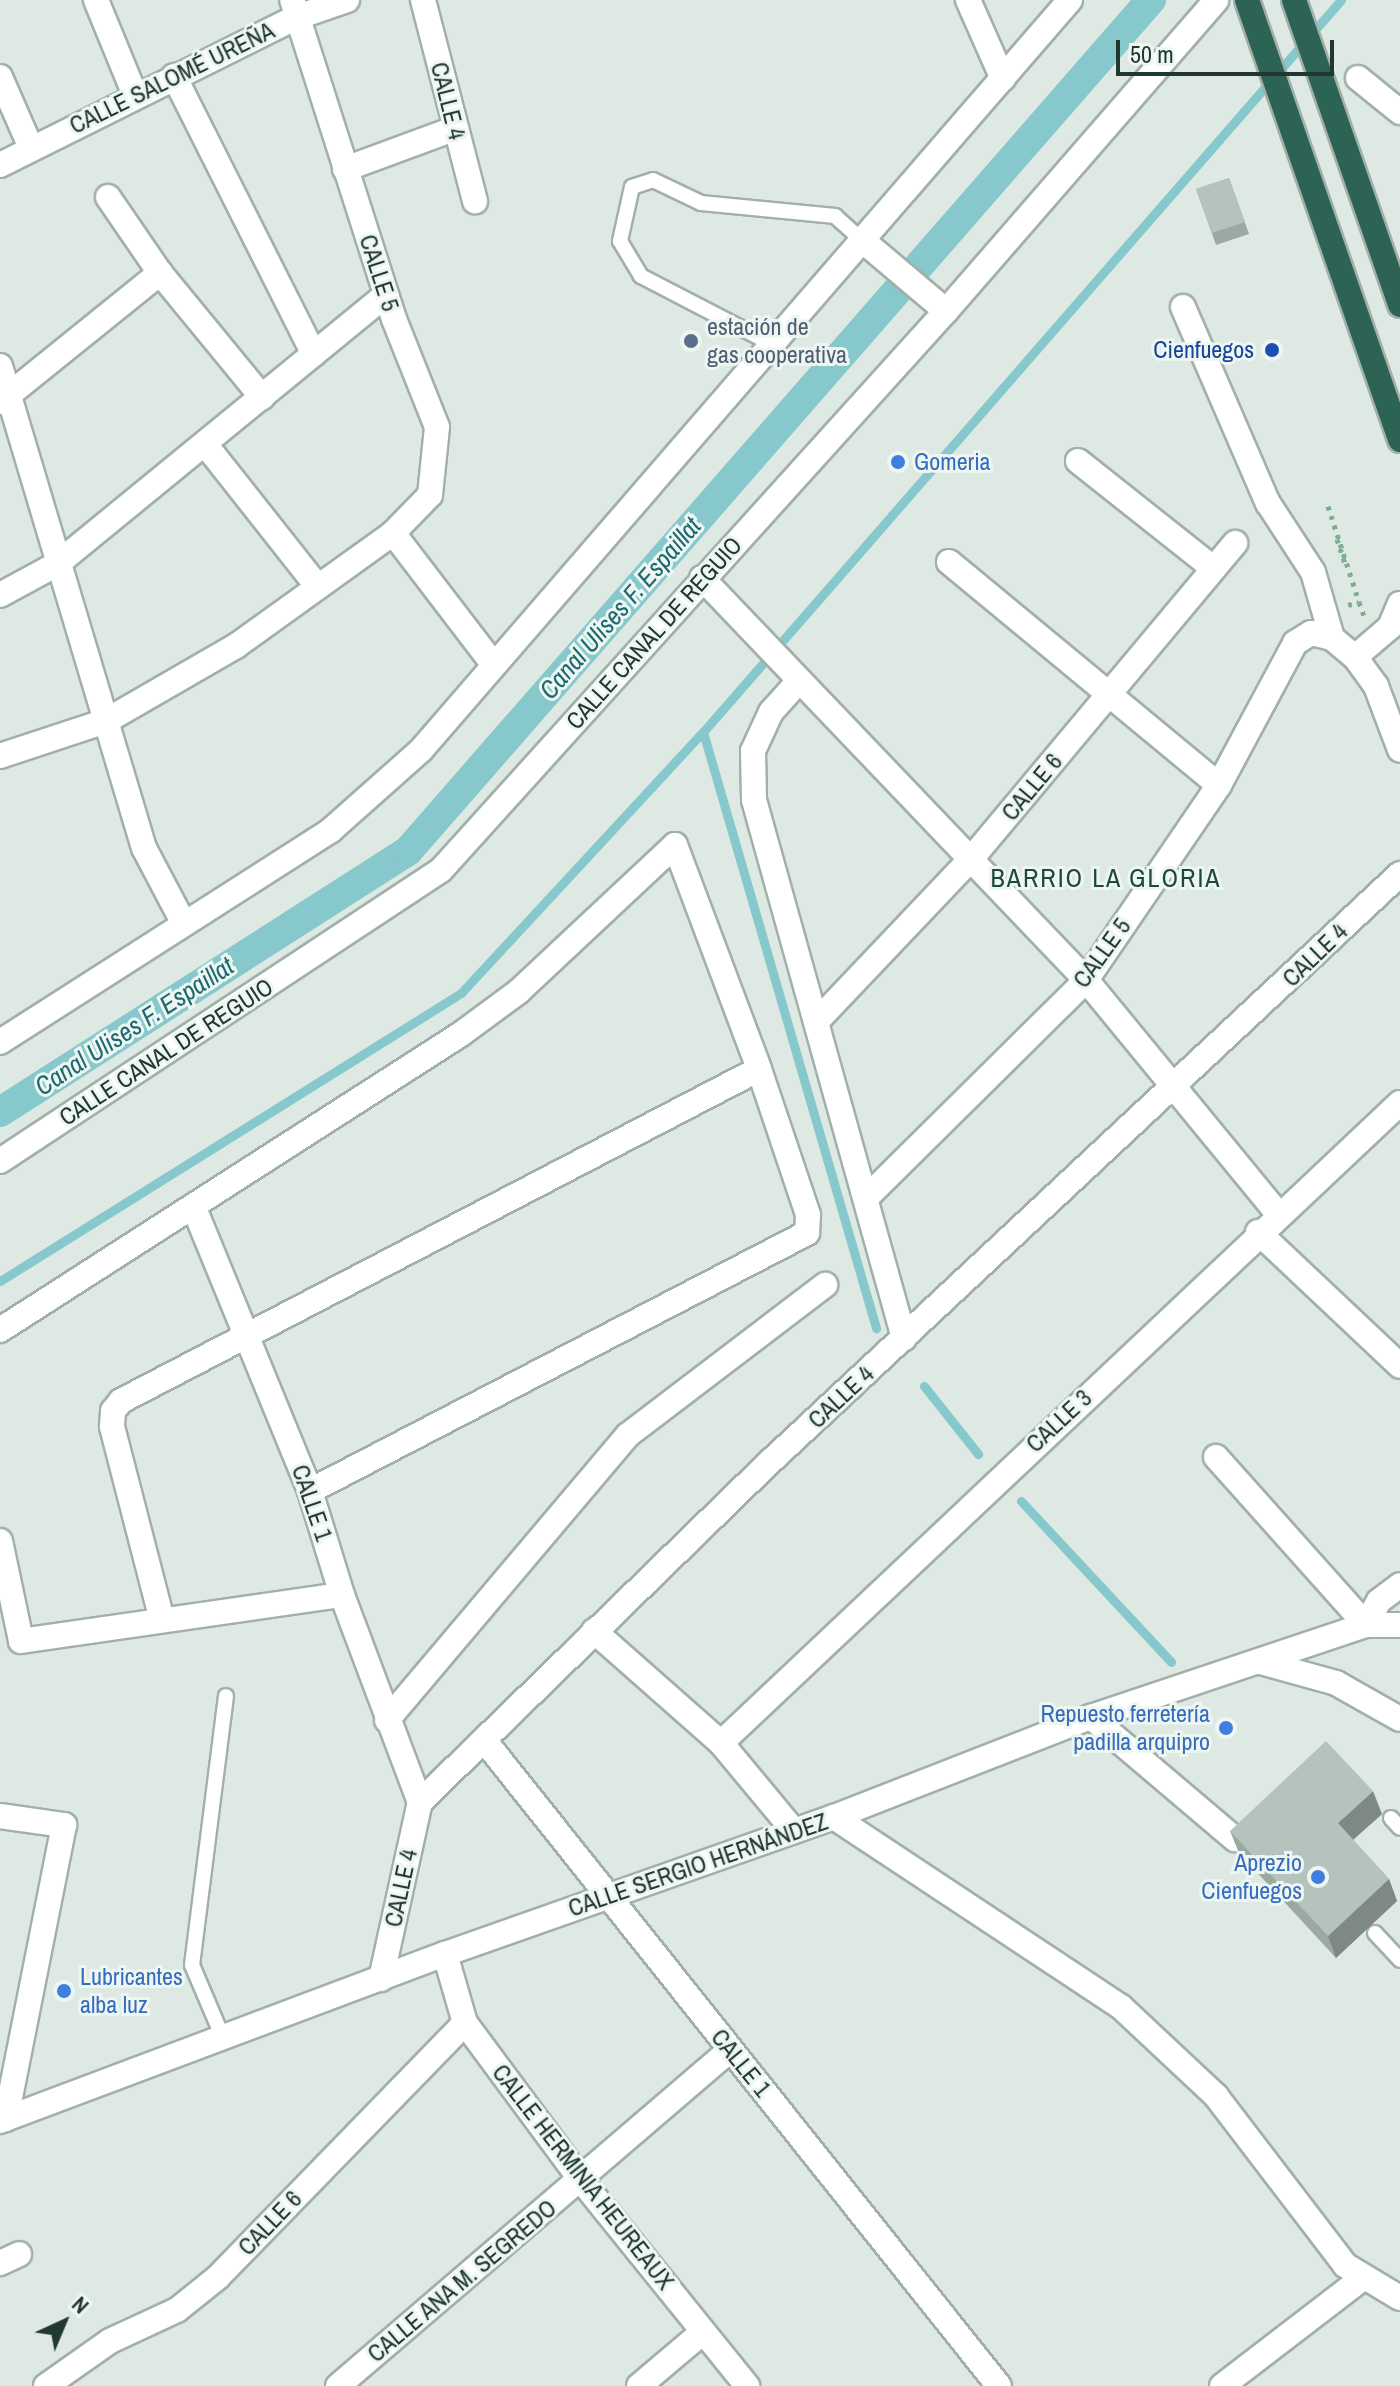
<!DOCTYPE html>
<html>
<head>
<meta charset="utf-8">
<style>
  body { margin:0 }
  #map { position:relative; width:1400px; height:2386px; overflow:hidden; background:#dee9e3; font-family:"Archivo Narrow",sans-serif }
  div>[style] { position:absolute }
  .stream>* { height:9px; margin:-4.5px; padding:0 4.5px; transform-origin:4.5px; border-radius:4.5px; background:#87c8cd }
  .canal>* { height:30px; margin:-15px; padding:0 15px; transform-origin:15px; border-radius:15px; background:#87c8cd }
  .path>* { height:5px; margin-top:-2.5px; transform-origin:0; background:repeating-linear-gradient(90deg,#80ac9a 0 4px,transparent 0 10px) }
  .roads { filter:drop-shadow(2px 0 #a1b0aa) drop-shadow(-2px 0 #a1b0aa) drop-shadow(0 2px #a1b0aa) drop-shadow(0 -2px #a1b0aa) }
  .service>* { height:14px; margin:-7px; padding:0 7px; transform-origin:7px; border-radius:7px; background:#fff }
  .minor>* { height:24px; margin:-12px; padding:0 12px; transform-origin:12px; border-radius:12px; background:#fff }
  .tertiary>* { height:24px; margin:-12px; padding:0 12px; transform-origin:12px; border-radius:12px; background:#fff }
  .motorway>* { height:24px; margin:-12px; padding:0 12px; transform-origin:12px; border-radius:12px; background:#2d6354 }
  .wall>* { inset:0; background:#9ba9a2 }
  .shaded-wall>* { inset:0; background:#7e8984 }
  .building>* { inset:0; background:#b4c4bc }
  .dots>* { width:22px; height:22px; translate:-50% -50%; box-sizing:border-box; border:4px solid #eef6f2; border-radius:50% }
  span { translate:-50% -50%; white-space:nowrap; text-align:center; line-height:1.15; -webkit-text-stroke:6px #eef6f2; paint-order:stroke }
  .street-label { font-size:24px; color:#203830 }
  .service-label { font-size:24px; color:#4e5e75 }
  .left { translate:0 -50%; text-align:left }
  .transit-label { font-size:24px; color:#164399 }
  .right { translate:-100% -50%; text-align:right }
  .shop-label { font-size:24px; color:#366cbe }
  .water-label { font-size:26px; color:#1d6971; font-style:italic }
  .neighbourhood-label { font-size:26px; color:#1d493b; letter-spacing:2px }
  .north { position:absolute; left:24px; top:2282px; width:80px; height:80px; -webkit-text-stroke:6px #eef6f2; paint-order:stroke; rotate:44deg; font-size:22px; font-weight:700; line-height:32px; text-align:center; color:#203830 }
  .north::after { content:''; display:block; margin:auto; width:28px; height:36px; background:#203830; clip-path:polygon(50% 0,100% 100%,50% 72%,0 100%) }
  .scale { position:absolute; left:1116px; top:40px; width:218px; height:36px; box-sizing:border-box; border:4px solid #203830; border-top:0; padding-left:10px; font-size:24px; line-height:28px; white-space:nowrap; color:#203830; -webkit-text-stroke:6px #eef6f2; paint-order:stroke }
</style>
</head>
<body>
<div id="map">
  <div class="stream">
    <i style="left:703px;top:732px;width:621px;rotate:73.81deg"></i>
    <i style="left:0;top:1281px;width:544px;rotate:-31.99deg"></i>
    <i style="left:461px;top:993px;width:356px;rotate:-47.2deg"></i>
    <i style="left:703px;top:732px;width:971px;rotate:-48.93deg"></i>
    <i style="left:924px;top:1386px;width:87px;rotate:51.5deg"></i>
    <i style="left:1021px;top:1501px;width:220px;rotate:47deg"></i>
  </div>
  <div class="canal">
    <i style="left:0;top:1112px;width:484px;rotate:-32.6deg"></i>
    <i style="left:408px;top:851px;width:1130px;rotate:-48.88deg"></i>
  </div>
  <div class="path">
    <i style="left:1328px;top:506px;width:101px;rotate:72.1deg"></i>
    <i style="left:1337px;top:539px;width:29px;rotate:72deg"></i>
    <i style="left:1348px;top:605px;width:11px;rotate:-15deg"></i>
    <i style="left:1359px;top:602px;width:15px;rotate:70deg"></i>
  </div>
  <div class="roads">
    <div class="service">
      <i style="left:772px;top:344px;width:148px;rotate:-152.6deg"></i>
      <i style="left:641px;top:276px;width:41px;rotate:-121deg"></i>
      <i style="left:620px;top:241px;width:55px;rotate:-77.5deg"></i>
      <i style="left:632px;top:187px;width:22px;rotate:-18deg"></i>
      <i style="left:653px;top:180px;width:53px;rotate:25.6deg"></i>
      <i style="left:701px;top:203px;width:135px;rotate:5.5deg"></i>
      <i style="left:835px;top:216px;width:36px;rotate:42deg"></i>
      <i style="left:1391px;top:1818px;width:13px;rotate:48deg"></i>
      <i style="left:1375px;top:1933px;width:37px;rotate:47deg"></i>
      <i style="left:223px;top:2038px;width:79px;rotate:-113deg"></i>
      <i style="left:192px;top:1965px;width:271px;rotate:-82.8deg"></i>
    </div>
    <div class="minor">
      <i style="left:96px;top:0;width:103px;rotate:67.7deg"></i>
      <i style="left:423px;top:0;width:208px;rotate:75.5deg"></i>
      <i style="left:968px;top:0;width:86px;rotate:66.1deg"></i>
      <i style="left:174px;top:76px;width:311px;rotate:63.3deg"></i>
      <i style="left:0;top:77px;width:77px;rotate:66.4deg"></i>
      <i style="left:1358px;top:78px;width:54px;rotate:39deg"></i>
      <i style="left:0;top:165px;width:330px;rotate:-26.5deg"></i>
      <i style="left:295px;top:18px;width:55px;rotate:-19.1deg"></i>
      <i style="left:345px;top:169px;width:116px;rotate:-20.2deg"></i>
      <i style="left:108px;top:197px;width:92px;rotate:55.6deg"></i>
      <i style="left:160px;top:273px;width:161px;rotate:50.6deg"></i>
      <i style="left:862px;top:240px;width:110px;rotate:40.2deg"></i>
      <i style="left:1183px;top:307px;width:214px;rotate:66.6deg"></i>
      <i style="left:1268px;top:503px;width:82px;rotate:56.9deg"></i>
      <i style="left:1313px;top:572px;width:69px;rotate:73.9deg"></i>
      <i style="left:0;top:366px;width:503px;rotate:73.37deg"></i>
      <i style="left:144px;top:848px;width:84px;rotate:62.2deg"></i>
      <i style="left:0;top:402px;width:206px;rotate:-38.9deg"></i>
      <i style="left:205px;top:444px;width:182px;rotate:51.7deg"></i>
      <i style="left:1078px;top:461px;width:172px;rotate:38.4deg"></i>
      <i style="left:393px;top:533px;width:165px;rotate:52.6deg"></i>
      <i style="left:949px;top:562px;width:350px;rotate:39.6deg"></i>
      <i style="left:702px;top:578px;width:556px;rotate:46.31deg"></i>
      <i style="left:1086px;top:980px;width:303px;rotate:50.6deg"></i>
      <i style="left:0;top:595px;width:65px;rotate:-28.5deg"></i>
      <i style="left:57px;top:564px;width:425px;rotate:-39.3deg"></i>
      <i style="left:1355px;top:657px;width:46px;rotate:-40.6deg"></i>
      <i style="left:1390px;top:627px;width:25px;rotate:-67deg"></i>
      <i style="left:798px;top:682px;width:40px;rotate:132deg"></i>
      <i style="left:771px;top:712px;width:43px;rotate:114.8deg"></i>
      <i style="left:753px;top:751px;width:49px;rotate:88.8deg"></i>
      <i style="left:754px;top:800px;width:559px;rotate:74.42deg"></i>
      <i style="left:0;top:756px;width:112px;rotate:-18.3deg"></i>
      <i style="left:106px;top:721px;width:150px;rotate:-30deg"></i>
      <i style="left:236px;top:646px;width:193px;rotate:-35.7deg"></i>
      <i style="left:393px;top:533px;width:53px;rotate:-45.8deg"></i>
      <i style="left:430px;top:495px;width:68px;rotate:-84.1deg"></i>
      <i style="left:437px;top:427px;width:116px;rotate:-111.7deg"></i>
      <i style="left:394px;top:319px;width:335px;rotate:-107.7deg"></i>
      <i style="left:818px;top:1020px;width:222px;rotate:-46.5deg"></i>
      <i style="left:971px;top:859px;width:412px;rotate:-50.1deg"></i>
      <i style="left:0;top:1042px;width:393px;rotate:-32.6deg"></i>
      <i style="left:331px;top:830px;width:120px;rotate:-41.6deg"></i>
      <i style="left:421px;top:750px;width:992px;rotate:-49.13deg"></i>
      <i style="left:0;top:1161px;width:528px;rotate:-33.42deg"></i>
      <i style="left:441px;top:870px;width:753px;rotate:-47.91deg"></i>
      <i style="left:946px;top:311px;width:412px;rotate:-49deg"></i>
      <i style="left:866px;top:1198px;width:310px;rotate:-44.7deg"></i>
      <i style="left:1086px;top:980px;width:236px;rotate:-55.7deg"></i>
      <i style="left:1219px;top:785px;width:161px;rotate:-61.8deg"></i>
      <i style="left:1295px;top:643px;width:19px;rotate:-32deg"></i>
      <i style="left:1311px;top:633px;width:22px;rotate:13deg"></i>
      <i style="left:1332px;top:638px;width:30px;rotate:40deg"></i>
      <i style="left:1355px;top:657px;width:36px;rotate:54deg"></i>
      <i style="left:1376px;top:686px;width:68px;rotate:69.4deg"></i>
      <i style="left:194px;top:1208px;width:306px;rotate:67.7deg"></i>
      <i style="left:310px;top:1491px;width:109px;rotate:72.9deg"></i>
      <i style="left:342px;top:1595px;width:221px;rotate:69.4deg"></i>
      <i style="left:1258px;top:1232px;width:195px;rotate:43.3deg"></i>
      <i style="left:0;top:1330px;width:548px;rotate:-32.7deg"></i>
      <i style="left:461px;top:1034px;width:71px;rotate:-36.4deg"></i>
      <i style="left:518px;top:992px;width:215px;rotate:-43.1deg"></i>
      <i style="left:675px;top:845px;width:239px;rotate:69.4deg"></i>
      <i style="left:759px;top:1069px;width:154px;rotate:71.4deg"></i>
      <i style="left:808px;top:1215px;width:18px;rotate:93deg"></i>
      <i style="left:807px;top:1233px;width:560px;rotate:152.57deg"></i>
      <i style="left:1216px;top:1457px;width:225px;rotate:48.2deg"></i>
      <i style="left:0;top:1541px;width:102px;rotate:78.1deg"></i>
      <i style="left:21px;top:1641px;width:324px;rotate:-8.2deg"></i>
      <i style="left:162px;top:1620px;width:200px;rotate:-104.5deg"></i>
      <i style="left:112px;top:1426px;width:15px;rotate:-86deg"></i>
      <i style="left:113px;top:1411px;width:13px;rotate:-51deg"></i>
      <i style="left:121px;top:1401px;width:719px;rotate:-27.49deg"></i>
      <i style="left:594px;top:1631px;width:169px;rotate:41.4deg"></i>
      <i style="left:721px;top:1743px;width:114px;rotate:50.3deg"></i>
      <i style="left:1091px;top:1717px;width:189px;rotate:40.3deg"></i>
      <i style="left:387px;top:1720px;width:373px;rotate:-49.8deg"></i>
      <i style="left:628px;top:1435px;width:248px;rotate:-37.3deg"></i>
      <i style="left:484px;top:1740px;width:826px;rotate:51.44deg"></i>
      <i style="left:721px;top:1743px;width:933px;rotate:-43.31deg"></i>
      <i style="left:0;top:1816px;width:65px;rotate:8deg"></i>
      <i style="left:64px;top:1825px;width:300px;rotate:101.2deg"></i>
      <i style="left:834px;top:1817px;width:344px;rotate:33.5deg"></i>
      <i style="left:1121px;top:2007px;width:130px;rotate:43.1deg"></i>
      <i style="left:1216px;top:2096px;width:213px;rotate:52.6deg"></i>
      <i style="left:1345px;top:2265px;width:64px;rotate:31deg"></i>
      <i style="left:445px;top:1954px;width:72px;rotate:73.8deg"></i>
      <i style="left:465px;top:2023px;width:195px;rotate:53.5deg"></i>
      <i style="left:581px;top:2180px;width:265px;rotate:51.1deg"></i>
      <i style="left:381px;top:1979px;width:181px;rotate:-77.6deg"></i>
      <i style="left:420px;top:1802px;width:491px;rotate:-44.2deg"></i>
      <i style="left:772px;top:1460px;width:859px;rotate:-43.02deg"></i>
      <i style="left:0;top:2263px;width:21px;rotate:-25deg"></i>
      <i style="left:46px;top:2386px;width:78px;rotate:-35.1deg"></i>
      <i style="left:110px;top:2341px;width:74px;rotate:-24.8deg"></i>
      <i style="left:177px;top:2310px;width:53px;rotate:-38.8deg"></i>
      <i style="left:218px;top:2277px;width:354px;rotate:-45.8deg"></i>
      <i style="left:338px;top:2386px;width:516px;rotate:-40.6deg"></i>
      <i style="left:639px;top:2386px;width:84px;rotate:-40.2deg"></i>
      <i style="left:1222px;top:2386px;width:178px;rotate:-37.5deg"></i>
    </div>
    <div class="tertiary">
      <i style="left:1366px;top:1625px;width:27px;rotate:-62deg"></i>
      <i style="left:1379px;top:1601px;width:26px;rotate:-37deg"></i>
      <i style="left:1264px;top:1663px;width:75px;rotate:15.5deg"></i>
      <i style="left:1336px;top:1683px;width:73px;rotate:29.4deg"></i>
      <i style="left:0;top:2121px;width:475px;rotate:-20.6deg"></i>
      <i style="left:445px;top:1954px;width:412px;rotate:-19.4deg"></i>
      <i style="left:834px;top:1817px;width:276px;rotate:-21.3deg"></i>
      <i style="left:1091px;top:1717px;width:290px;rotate:-18.5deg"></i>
      <i style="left:1366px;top:1625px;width:34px"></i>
    </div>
    <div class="motorway">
      <i style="left:1247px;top:0;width:466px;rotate:70.8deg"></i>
      <i style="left:1294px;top:0;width:323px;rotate:70.8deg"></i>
    </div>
  </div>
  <div class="wall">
    <i style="clip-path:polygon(1229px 178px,1249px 234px,1216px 245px,1196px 189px)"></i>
    <i style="clip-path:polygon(1382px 1814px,1353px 1840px,1389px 1879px,1397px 1901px,1336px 1958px,1239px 1853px,1230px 1831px)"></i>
  </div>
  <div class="shaded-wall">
    <i style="clip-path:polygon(1373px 1791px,1382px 1814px,1346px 1846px,1338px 1823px)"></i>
    <i style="clip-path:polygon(1389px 1879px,1397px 1901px,1336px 1958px,1328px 1936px)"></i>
  </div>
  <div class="building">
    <i style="clip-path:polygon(1229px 178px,1245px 222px,1212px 233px,1196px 189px)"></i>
    <i style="clip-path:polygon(1326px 1741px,1373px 1791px,1338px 1823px,1389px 1879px,1328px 1936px,1230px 1831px)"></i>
  </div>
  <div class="dots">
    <i style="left:691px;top:341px;background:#5c6f8a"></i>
    <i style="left:1272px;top:350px;background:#1a4fb4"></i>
    <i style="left:898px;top:462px;background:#3f7fe0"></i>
    <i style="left:1226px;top:1728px;background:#3f7fe0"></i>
    <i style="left:1318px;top:1877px;background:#3f7fe0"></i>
    <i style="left:64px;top:1991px;background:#3f7fe0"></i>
  </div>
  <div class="street-label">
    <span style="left:172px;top:78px;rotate:-26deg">CALLE SALOMÉ UREÑA</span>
    <span style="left:448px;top:101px;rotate:76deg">CALLE 4</span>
    <span style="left:379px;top:273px;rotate:72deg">CALLE 5</span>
    <span style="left:654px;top:633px;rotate:-48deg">CALLE CANAL DE REGUIO</span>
    <span style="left:1032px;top:787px;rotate:-50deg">CALLE 6</span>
    <span style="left:1102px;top:953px;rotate:-54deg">CALLE 5</span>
    <span style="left:1315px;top:955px;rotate:-44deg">CALLE 4</span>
    <span style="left:166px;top:1052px;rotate:-33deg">CALLE CANAL DE REGUIO</span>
    <span style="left:841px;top:1397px;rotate:-43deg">CALLE 4</span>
    <span style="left:1059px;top:1421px;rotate:-43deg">CALLE 3</span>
    <span style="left:312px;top:1503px;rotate:71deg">CALLE 1</span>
    <span style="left:698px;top:1865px;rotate:-19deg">CALLE SERGIO HERNÁNDEZ</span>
    <span style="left:401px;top:1888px;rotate:-78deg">CALLE 4</span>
    <span style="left:741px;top:2063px;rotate:51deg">CALLE 1</span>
    <span style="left:583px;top:2177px;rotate:52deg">CALLE HERMINIA HEUREAUX</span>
    <span style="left:270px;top:2223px;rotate:-46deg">CALLE 6</span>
    <span style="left:462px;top:2281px;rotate:-40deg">CALLE ANA M. SEGREDO</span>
  </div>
  <div class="service-label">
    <span class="left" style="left:707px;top:341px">estación de<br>gas cooperativa</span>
  </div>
  <div class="transit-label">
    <span class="right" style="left:1254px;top:350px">Cienfuegos</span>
  </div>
  <div class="shop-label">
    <span class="left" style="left:914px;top:462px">Gomeria</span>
    <span class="right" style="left:1210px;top:1728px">Repuesto ferretería<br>padilla arquipro</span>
    <span class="right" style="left:1302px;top:1877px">Aprezio<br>Cienfuegos</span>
    <span class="left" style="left:80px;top:1991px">Lubricantes<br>alba luz</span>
  </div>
  <div class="water-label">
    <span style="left:620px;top:608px;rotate:-49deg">Canal Ulises F. Espaillat</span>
    <span style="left:134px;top:1026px;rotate:-33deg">Canal Ulises F. Espaillat</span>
  </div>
  <div class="neighbourhood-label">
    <span style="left:1106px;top:878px">BARRIO LA GLORIA</span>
  </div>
  <div class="north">N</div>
  <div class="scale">50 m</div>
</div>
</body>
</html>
